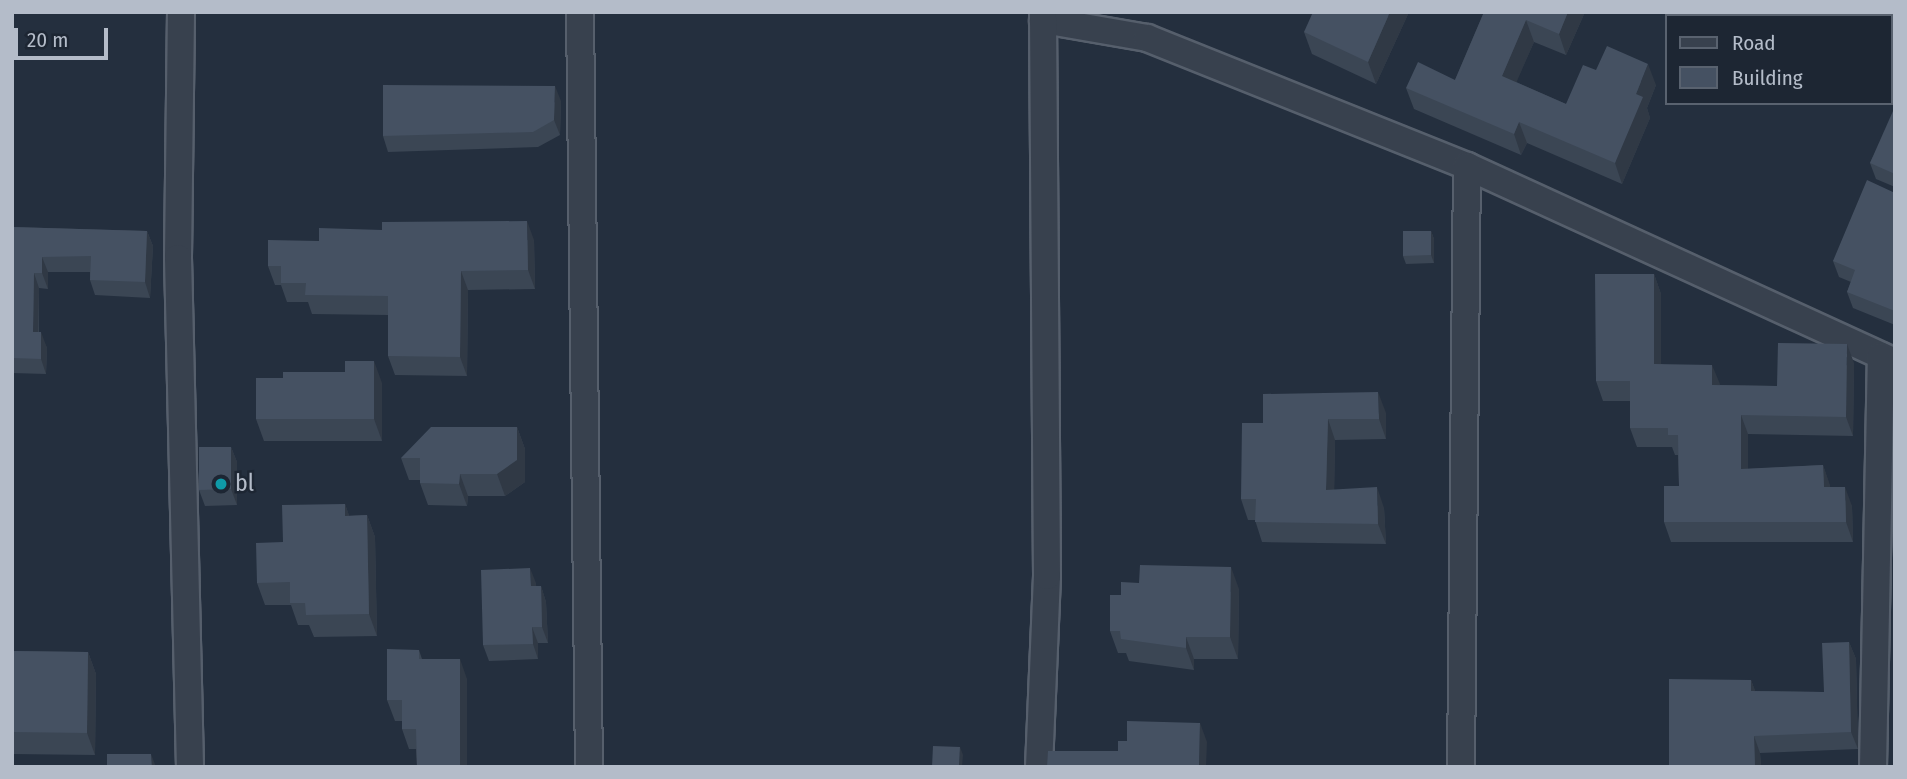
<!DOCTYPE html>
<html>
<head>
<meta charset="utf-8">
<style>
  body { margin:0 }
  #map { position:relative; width:1907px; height:779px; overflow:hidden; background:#242f3e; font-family:"Fira Sans Condensed",sans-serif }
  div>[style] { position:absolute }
  .roads { filter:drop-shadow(2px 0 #565f6c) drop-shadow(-2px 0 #565f6c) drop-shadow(0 2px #565f6c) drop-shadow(0 -2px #565f6c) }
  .minor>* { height:26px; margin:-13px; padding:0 13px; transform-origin:13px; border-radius:13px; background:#38414e }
  .wall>* { inset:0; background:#3b4654 }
  .shaded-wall>* { inset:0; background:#303945 }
  .building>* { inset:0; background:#455162 }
  .dots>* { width:19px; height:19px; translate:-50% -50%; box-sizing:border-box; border:4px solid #1d2633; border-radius:50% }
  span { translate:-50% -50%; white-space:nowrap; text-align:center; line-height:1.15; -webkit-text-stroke:5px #1d2633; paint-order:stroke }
  .poi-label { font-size:24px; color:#b4bcc9 }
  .left { translate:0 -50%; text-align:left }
  .frame { position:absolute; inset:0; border:14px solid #b4bcc9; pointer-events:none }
  .legend { position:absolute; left:1665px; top:14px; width:228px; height:91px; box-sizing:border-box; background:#1d2633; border:2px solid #59626f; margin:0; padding:9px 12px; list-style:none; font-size:21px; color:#b4bcc9 }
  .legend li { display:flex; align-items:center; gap:14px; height:35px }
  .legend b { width:35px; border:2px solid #59626f }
  .scale { position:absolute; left:14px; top:28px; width:94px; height:32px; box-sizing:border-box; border:4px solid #b4bcc9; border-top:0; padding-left:9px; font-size:21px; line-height:24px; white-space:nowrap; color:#b4bcc9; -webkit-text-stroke:5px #1d2633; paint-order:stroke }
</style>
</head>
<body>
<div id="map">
  <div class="roads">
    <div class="minor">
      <i style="left:181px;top:12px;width:246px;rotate:90.7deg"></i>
      <i style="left:178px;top:258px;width:509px;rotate:88.65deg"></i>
      <i style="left:580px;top:12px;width:755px;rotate:89.32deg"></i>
      <i style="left:1785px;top:12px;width:9px;rotate:27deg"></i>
      <i style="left:1830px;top:16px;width:4px;rotate:-76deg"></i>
      <i style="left:1043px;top:20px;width:106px;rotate:9.8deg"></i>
      <i style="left:1147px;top:38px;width:345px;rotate:21.8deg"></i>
      <i style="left:1467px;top:166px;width:471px;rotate:24.6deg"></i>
      <i style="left:1891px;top:57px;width:4px;rotate:14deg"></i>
      <i style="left:1039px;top:767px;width:191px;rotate:-87.6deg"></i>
      <i style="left:1047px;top:576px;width:564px;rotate:-90.41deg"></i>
      <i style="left:1461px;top:767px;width:601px;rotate:-89.43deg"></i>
      <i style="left:1873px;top:767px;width:411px;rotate:-88.9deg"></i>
    </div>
  </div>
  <div class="wall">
    <i style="clip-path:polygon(1409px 12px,1376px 84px,1312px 54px,1304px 32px)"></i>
    <i style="clip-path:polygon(1484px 12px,1585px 12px,1566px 55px,1534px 42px,1516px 82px,1566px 104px,1596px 70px,1656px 85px,1647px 108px,1650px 118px,1622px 184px,1527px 143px,1521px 155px,1414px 109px,1406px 88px,1455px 80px)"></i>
    <i style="clip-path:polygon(561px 101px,560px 135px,538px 147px,388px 152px,383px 136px)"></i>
    <i style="clip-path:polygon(1895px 111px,1895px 187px,1876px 179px,1870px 163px)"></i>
    <i style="clip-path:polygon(1895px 193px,1895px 325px,1853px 308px,1847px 292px,1851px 282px,1839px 277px,1833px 261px)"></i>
    <i style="clip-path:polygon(12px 227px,147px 231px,153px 246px,150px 298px,95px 295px,90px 280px,90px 272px,48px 272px,48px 289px,39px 288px,39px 332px,47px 348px,46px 374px,12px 373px)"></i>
    <i style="clip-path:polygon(1431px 231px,1434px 239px,1434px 263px,1406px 264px,1403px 256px)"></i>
    <i style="clip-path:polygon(534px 240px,535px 289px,468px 290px,467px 376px,395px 375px,388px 356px,388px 315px,312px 314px,308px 302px,287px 302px,281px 285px,275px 285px,268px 266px,319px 241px)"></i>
    <i style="clip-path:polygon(1654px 274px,1661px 294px,1661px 364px,1720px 385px,1777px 386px,1854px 363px,1853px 436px,1748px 434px,1748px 469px,1823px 465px,1830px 487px,1852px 506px,1853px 542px,1671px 542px,1664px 522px,1679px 486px,1678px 455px,1675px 455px,1672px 447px,1637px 447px,1630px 428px,1630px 401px,1603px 401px,1596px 381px)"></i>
    <i style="clip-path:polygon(283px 378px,382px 383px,382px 441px,264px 441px,256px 419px)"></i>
    <i style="clip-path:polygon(1386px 413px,1386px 439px,1335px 440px,1334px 490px,1384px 508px,1386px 544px,1262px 542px,1255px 520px,1248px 520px,1241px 499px,1263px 423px)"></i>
    <i style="clip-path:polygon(517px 427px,525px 449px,525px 482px,505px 496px,468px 496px,467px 506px,428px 505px,420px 483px,420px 480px,409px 480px,401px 458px)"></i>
    <i style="clip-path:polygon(231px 447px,237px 462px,237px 505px,205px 506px,199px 490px)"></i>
    <i style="clip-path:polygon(345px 504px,349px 516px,367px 515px,375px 537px,377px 636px,314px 637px,309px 625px,298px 625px,291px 605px,265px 605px,257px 583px,283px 542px)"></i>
    <i style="clip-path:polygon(536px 583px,536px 586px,541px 586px,546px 602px,548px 643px,538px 643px,538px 659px,489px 661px,483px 645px)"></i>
    <i style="clip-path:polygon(1239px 589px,1238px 659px,1194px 659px,1194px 670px,1129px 661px,1126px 653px,1118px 653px,1110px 631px)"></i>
    <i style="clip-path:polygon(1849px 642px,1856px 659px,1858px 749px,1760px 753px,1761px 767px,1669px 767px,1751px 680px,1755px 691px,1824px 692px)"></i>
    <i style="clip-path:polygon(419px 650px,422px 659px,467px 679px,467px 767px,417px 767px,416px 749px,409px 749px,402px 729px,402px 721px,395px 721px,387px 700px)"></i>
    <i style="clip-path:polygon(12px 651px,88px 652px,96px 674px,95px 755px,12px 754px)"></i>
  </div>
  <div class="shaded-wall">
    <i style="clip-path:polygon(1390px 12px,1409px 12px,1376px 84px,1368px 62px)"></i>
    <i style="clip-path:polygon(1568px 12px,1585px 12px,1566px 55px,1559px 34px)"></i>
    <i style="clip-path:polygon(1526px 20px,1534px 42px,1510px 97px,1502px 76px)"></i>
    <i style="clip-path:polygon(1648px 64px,1656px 85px,1647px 108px,1650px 118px,1622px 184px,1615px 163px,1636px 94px)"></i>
    <i style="clip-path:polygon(555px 86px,561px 101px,560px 135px,554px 120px)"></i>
    <i style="clip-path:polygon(1519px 122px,1527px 143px,1521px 155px,1514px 134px)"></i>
    <i style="clip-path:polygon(527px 221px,534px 240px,535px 289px,528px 270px)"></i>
    <i style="clip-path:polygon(147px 231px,153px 246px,150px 298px,145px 282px)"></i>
    <i style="clip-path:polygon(1431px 231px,1434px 239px,1434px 263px,1431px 255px)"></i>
    <i style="clip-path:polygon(42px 257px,48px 272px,48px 289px,42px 273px)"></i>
    <i style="clip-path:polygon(461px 271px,468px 290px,467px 376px,460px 357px)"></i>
    <i style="clip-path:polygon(34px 273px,39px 288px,38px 347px,33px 332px)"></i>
    <i style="clip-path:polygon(1654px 274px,1661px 294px,1661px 384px,1654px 364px)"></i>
    <i style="clip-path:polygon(41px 332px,47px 348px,46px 374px,41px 359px)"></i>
    <i style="clip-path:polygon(1847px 344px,1854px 363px,1853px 436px,1846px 417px)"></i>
    <i style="clip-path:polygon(374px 361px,382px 383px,382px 441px,374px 419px)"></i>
    <i style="clip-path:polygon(1712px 365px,1720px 384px,1719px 404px,1712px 385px)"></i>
    <i style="clip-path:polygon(1378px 392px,1386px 413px,1386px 439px,1379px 419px)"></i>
    <i style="clip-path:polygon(1741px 415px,1748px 434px,1748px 489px,1741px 469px)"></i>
    <i style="clip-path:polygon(1328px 419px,1335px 440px,1334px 510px,1326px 490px)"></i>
    <i style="clip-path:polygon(517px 427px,525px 449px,525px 482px,505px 496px,497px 474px)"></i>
    <i style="clip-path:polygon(231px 447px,237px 462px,237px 505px,231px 489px)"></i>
    <i style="clip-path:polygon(1823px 465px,1830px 485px,1831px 507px,1824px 487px)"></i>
    <i style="clip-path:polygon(460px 474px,468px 496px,467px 506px,459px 484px)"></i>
    <i style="clip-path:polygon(1377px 487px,1384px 508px,1386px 544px,1378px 524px)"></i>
    <i style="clip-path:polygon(1845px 487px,1852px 506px,1853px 542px,1846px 522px)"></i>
    <i style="clip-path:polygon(345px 504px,353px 526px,345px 516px)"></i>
    <i style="clip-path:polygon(367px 515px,375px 537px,377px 636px,369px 614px)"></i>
    <i style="clip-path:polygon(1231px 567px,1239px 589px,1238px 659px,1230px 637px)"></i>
    <i style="clip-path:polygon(530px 568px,536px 583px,537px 602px,531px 586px)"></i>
    <i style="clip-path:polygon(541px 586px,546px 602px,548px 643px,542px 627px)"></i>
    <i style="clip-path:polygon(532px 627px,538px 643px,538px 659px,533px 644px)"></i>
    <i style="clip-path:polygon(1186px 637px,1194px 659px,1194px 670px,1186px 648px)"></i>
    <i style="clip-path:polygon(1849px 642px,1856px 659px,1858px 749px,1851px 732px)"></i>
    <i style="clip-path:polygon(88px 652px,96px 674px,95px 755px,87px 733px)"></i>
    <i style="clip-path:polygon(460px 659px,467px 679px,467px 767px,460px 767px)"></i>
    <i style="clip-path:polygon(1751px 680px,1758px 698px,1751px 691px)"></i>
    <i style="clip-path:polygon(1200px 723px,1207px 742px,1206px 767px,1199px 767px)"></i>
    <i style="clip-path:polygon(1754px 736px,1760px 753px,1761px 767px,1755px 767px)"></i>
    <i style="clip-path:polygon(960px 747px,963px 755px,962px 767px,959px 767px)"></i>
    <i style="clip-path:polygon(151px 754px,156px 767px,152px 767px)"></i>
  </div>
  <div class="building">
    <i style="clip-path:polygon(1313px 12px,1390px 12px,1368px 62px,1304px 32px)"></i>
    <i style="clip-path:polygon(1484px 12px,1568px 12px,1559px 34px,1526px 20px,1502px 76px,1566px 104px,1583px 65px,1596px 70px,1607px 46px,1648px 64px,1636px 94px,1643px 97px,1615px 163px,1519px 122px,1514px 134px,1406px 88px,1418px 62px,1455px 80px)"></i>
    <i style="clip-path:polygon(383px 85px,555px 86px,554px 120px,533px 132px,383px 136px)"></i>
    <i style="clip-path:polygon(1893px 111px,1895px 111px,1895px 174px,1870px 163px)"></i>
    <i style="clip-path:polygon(1867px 180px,1895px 193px,1895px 311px,1847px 292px,1855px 270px,1833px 261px)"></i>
    <i style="clip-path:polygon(527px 221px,528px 270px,461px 271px,460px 357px,388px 356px,388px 296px,305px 295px,306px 283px,281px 283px,281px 266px,268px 266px,268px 240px,319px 241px,319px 228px,382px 230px,382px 222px)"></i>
    <i style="clip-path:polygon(12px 227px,147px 231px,145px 282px,90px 280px,91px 256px,42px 257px,42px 273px,34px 273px,33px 332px,41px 332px,41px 359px,12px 358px)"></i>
    <i style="clip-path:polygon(1403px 231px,1431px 231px,1431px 255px,1403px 256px)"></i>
    <i style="clip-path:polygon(1595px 274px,1654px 274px,1654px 364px,1712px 365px,1712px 385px,1777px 386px,1778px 343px,1847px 344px,1846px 417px,1741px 415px,1741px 469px,1823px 465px,1824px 487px,1845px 487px,1846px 522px,1664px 522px,1664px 486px,1679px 486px,1678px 435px,1668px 435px,1668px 428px,1630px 428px,1630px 381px,1596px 381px)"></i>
    <i style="clip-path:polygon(345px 361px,374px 361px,374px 419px,256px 419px,256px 378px,283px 378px,283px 372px,345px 372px)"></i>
    <i style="clip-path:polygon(1378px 392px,1379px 419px,1328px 419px,1326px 490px,1377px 487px,1378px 524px,1255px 522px,1256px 499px,1241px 499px,1242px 423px,1263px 423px,1263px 394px)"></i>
    <i style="clip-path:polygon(431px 427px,517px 427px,517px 460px,497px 474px,460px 474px,459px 484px,420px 483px,420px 458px,401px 458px)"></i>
    <i style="clip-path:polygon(199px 447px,231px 447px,231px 489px,199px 490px)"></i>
    <i style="clip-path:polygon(345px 504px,345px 516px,367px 515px,369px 614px,306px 615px,305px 603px,290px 603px,290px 582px,257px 583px,256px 543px,283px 542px,282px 505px)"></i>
    <i style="clip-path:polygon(1140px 565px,1231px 567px,1230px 637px,1186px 637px,1186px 648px,1121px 639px,1120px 631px,1110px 631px,1110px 595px,1121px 595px,1121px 582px,1139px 583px)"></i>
    <i style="clip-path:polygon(530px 568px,531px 586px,541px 586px,542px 627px,532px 627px,533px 644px,483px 645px,481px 570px)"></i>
    <i style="clip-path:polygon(1849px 642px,1851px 732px,1754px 736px,1755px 767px,1669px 767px,1669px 679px,1751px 680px,1751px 691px,1824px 692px,1822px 643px)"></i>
    <i style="clip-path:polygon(387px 649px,419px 650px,419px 659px,460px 659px,460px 767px,417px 767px,416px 729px,402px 729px,402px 700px,387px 700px)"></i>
    <i style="clip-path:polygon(12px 651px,88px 652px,87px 733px,12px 732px)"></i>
    <i style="clip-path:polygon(1127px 721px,1200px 723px,1199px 767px,1047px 767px,1048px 751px,1118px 751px,1118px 741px,1127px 741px)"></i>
    <i style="clip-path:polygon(933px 746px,960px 747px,959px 767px,932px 767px)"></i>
    <i style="clip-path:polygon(107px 754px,151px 754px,152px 767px,107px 767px)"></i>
  </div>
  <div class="dots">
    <i style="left:221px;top:484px;background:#0f9aa8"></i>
  </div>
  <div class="poi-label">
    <span class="left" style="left:235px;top:484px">bl</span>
  </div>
  <div class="frame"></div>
  <ul class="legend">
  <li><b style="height:9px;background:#38414e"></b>Road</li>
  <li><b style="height:19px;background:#455162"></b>Building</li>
  </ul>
  <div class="scale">20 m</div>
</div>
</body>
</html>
